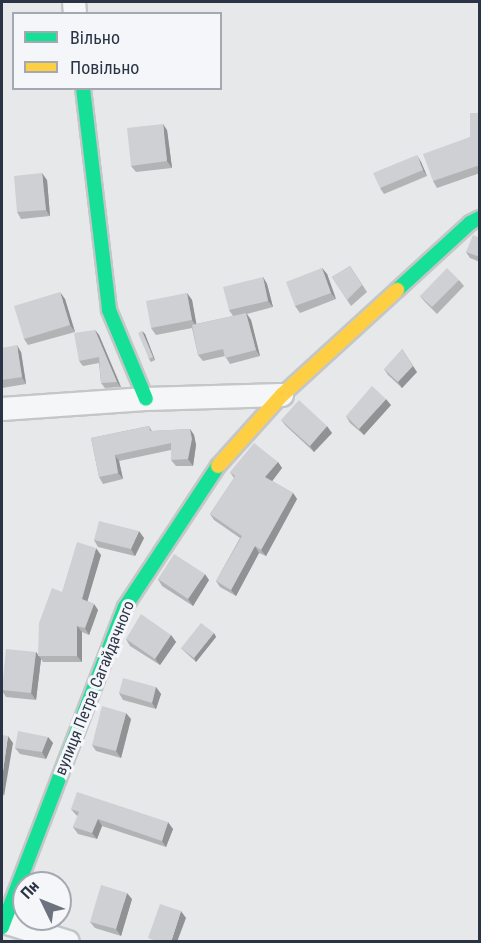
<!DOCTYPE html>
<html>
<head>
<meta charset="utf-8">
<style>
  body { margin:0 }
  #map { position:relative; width:481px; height:943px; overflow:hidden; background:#e6e8ea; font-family:"Roboto Condensed",sans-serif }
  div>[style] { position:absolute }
  .roads { filter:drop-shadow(2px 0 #c4c6c8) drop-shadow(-2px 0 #c4c6c8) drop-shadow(0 2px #c4c6c8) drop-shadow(0 -2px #c4c6c8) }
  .street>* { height:22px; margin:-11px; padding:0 11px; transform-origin:11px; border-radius:11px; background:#f5f6f7 }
  .fast>* { height:14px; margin:-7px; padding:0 7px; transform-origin:7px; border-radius:7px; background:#16e098 }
  .slow>* { height:14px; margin:-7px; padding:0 7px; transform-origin:7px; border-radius:7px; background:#ffcf43 }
  .wall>* { inset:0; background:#b1b3b5 }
  .shaded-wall>* { inset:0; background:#909294 }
  .building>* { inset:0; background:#ced0d3 }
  span { translate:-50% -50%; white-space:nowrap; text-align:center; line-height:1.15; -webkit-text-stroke:6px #f4f6f9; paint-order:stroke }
  .street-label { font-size:16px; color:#2b3445 }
  .frame { position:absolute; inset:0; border:3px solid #2b3445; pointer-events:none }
  .legend { position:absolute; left:12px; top:12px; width:210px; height:78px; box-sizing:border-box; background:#f4f6f9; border:2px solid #a4a8b1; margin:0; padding:8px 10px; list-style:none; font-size:18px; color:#2b3445 }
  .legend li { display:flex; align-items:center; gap:12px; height:30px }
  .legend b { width:30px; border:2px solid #a4a8b1 }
  .north { position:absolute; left:12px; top:871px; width:60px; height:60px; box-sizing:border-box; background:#f4f6f9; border:2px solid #a4a8b1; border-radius:50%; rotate:313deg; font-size:16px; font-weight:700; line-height:24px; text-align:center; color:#2b3445 }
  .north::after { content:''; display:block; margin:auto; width:21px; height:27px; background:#6c737f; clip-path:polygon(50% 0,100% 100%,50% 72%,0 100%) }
</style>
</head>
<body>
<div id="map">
  <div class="roads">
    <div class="street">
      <i style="left:74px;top:2px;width:12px;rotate:85deg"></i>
      <i style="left:2px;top:409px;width:144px;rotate:-4deg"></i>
      <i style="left:146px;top:399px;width:136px;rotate:-1.7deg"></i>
      <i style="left:4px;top:922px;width:67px;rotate:17.4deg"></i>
    </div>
    <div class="fast">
      <i style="left:83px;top:88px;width:224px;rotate:83.3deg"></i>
      <i style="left:109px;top:310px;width:96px;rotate:67.4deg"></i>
      <i style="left:397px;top:290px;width:99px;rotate:-42.5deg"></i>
      <i style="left:470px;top:223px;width:11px;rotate:-27deg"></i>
      <i style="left:2px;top:927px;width:343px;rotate:-69deg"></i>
      <i style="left:125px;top:607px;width:169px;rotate:-56.6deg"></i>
    </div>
    <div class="slow">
      <i style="left:218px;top:466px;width:96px;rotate:-48deg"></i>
      <i style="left:282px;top:395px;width:156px;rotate:-42.4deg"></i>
    </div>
  </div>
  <div class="wall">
    <i style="clip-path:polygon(480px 113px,480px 173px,437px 188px,433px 181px,470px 137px)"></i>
    <i style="clip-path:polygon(167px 130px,172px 168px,136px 172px,131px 166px)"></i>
    <i style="clip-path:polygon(421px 162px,427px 176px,384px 194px,380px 188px)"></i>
    <i style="clip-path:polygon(47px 180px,50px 216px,21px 219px,17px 212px)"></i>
    <i style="clip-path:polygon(480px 238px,480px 262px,470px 258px,466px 252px)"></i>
    <i style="clip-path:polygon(350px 266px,367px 292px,351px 306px,332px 277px)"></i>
    <i style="clip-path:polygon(322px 268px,327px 274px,336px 299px,300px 313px,295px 306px)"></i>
    <i style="clip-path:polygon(263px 277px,267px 284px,273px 307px,247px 314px,251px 320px,260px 356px,230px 364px,225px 356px,203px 361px,198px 355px,192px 328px,156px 335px,151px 328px,187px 293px,192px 300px,196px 324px,233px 316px,229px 310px)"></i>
    <i style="clip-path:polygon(459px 280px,464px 286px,437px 314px,425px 302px,420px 296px)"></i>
    <i style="clip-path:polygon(65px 299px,75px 332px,28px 345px,24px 339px)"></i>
    <i style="clip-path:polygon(95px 330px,99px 335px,121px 387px,105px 388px,101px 383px,99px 363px,83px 366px,79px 361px)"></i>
    <i style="clip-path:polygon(142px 331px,145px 334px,155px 360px,151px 362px,149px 359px)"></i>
    <i style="clip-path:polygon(2px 348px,21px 352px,26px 384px,2px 388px)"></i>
    <i style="clip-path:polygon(384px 369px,417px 372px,402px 388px,388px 375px)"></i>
    <i style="clip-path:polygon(391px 405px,364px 435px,350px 423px,346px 416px)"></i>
    <i style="clip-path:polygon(281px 420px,332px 433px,314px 452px,286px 426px)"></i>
    <i style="clip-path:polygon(149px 426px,152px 431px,190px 429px,194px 435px,196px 445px,193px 466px,176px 466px,171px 460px,171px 450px,119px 461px,123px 479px,103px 484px,99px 477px,91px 438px)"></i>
    <i style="clip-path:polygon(278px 462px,282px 468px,272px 481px,293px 493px,297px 499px,266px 556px,259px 553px,236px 596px,220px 587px,216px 581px,240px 538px,214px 520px,210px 514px,234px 478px,230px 472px)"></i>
    <i style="clip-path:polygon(144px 538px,135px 556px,98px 547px,94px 540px)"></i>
    <i style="clip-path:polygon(101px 555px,87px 601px,94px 604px,98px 610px,89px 635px,82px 632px,82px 662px,43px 662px,41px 659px,36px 700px,6px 697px,2px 691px,36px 652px,38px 655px,62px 592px)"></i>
    <i style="clip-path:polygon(158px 579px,209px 580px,193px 606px,162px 586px)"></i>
    <i style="clip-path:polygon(214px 633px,216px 637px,196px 662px,184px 651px,181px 648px)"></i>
    <i style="clip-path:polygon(171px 635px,176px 642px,160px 665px,130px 646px,126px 639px)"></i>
    <i style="clip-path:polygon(156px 687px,161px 694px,156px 709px,123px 700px,119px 693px)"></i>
    <i style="clip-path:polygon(131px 719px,121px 758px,96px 751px,92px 745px)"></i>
    <i style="clip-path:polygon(48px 737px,53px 743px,46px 759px,20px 754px,15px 748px)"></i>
    <i style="clip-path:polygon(71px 809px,173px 829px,166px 847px,102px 826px,97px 839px,78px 834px,73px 827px,78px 816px,76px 815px)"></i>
    <i style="clip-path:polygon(132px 899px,121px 936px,95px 928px,90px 922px)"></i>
    <i style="clip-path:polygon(62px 909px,64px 912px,60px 925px,40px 919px,60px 919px)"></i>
  </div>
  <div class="shaded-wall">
    <i style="clip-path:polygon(163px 124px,167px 130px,172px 168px,167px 161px)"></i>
    <i style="clip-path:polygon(417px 155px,421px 162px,427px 176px,423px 170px)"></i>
    <i style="clip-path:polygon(42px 173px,47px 180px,50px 216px,46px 210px)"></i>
    <i style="clip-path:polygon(322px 268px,327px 274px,336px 299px,331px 293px)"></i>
    <i style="clip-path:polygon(263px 277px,267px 284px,273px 307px,268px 301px)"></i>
    <i style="clip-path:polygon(60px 292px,65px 299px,75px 332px,70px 325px)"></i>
    <i style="clip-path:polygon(187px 293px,192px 300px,197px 327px,192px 320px)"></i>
    <i style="clip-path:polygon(246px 313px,251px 320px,260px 356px,256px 350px)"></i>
    <i style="clip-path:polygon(95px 330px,99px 335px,121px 387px,117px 382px)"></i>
    <i style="clip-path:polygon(142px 331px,145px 334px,155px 360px,153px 357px)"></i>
    <i style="clip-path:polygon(17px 345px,21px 352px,26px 384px,22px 377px)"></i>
    <i style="clip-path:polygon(402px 349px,417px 372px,402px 388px,398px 382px)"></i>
    <i style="clip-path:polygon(386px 399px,391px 405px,364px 435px,359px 429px)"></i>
    <i style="clip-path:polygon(327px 426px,332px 433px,314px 452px,310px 446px)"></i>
    <i style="clip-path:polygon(190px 429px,194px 435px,196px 445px,193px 466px,188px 459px)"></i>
    <i style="clip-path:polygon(115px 455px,119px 461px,123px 479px,118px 473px)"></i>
    <i style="clip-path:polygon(278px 462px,282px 468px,270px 484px,265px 477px)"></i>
    <i style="clip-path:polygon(293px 493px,297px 499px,266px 556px,261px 550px)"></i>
    <i style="clip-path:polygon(139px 531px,144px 538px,135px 556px,131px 549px)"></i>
    <i style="clip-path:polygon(255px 546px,259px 553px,236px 596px,231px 590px)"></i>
    <i style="clip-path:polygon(96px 548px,101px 555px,86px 606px,82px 599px)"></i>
    <i style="clip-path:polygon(205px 574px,209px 580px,193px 606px,188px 599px)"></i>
    <i style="clip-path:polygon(94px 604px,98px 610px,89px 635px,85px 628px)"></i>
    <i style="clip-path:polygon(77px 626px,82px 632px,82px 662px,77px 656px)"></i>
    <i style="clip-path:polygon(214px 633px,216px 637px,196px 662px,194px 658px)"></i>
    <i style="clip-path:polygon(171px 635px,176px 642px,160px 665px,155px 659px)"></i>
    <i style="clip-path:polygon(36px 652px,41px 659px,36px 700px,31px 693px)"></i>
    <i style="clip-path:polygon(156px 687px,161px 694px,156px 709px,152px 703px)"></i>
    <i style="clip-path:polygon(126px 713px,131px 719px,121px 758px,116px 751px)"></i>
    <i style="clip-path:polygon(8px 736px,13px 743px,4px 796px,2px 792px,2px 778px)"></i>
    <i style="clip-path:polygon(48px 737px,53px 743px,46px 759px,42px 752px)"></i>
    <i style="clip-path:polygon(98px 819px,102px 826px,97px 839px,92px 833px)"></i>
    <i style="clip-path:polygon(168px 822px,173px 829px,166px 847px,162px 841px)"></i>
    <i style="clip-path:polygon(127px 893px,132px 899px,121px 936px,116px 929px)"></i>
    <i style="clip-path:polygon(62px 909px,64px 912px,60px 925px,58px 922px,59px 919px,60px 919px)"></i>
    <i style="clip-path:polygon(181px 911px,186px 918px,177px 942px,171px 942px)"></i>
  </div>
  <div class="building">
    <i style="clip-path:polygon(470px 113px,480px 113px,480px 165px,433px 181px,423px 154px,470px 137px)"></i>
    <i style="clip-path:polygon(163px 124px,167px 161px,131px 166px,127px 128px)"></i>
    <i style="clip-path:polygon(417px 155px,423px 170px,380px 188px,373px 173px)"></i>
    <i style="clip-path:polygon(42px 173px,46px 210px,17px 212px,14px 176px)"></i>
    <i style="clip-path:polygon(473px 235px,480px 238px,480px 257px,466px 252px)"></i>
    <i style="clip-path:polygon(350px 266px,362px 285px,347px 300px,332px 277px)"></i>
    <i style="clip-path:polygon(322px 268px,331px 293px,295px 306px,286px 282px)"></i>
    <i style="clip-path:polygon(447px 268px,459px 280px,432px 307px,420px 296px)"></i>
    <i style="clip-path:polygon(263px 277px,268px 301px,229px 310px,223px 287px)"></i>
    <i style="clip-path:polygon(60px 292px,70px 325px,24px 339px,14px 306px)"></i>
    <i style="clip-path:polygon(187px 293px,192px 320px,151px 328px,146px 301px)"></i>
    <i style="clip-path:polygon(246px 313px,256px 350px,225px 358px,223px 349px,198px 355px,192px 325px)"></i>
    <i style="clip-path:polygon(95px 330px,117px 382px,101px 383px,99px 357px,79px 361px,74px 333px)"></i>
    <i style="clip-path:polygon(142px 331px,153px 357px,149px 359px,138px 333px)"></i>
    <i style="clip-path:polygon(17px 345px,22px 377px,2px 380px,2px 348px)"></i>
    <i style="clip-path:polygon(402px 349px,413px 366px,398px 382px,384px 369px)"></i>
    <i style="clip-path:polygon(372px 386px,386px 399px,359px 429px,346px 416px)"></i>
    <i style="clip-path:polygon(299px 400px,327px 426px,310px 446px,281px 420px)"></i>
    <i style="clip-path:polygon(149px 426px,150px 431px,190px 429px,192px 439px,188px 459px,171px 460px,171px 443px,115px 455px,118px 473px,99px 477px,91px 438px)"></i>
    <i style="clip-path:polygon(254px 443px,278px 462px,265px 477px,293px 493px,261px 550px,255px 546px,231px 590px,216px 581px,242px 536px,210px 514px,235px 476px,230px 472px)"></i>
    <i style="clip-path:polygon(99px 521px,139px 531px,131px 549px,94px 540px)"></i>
    <i style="clip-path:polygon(77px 542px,96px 548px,82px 599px,94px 604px,85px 628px,77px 626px,77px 656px,38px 656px,39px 623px,52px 588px,62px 592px)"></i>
    <i style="clip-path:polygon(174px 554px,205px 574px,188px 599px,158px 579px)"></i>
    <i style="clip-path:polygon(141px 614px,171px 635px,155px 659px,126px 639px)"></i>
    <i style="clip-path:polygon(201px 623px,214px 633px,194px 658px,181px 648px)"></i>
    <i style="clip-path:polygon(6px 649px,36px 652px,31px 693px,2px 690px)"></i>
    <i style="clip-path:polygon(123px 678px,156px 687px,152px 703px,119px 693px)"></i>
    <i style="clip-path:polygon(102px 706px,126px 713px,116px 751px,92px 745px)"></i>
    <i style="clip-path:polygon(18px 731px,48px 737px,42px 752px,15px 748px)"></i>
    <i style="clip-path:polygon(2px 735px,8px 736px,2px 778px)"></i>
    <i style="clip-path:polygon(77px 792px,168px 822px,162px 841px,98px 819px,92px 833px,73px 827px,79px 812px,71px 809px)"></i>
    <i style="clip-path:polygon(101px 885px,127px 893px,116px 929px,90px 922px)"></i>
    <i style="clip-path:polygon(160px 904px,181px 911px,171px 942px,159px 942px,148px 938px)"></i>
    <i style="clip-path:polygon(48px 919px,59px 919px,58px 922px)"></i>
  </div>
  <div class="street-label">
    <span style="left:95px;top:688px;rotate:-68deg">вулиця Петра Сагайдачного</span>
  </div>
  <div class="frame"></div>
  <ul class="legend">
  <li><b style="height:8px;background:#16e098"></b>Вільно</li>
  <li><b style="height:8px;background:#ffcf43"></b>Повільно</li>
  </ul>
  <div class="north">Пн</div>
</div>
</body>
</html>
